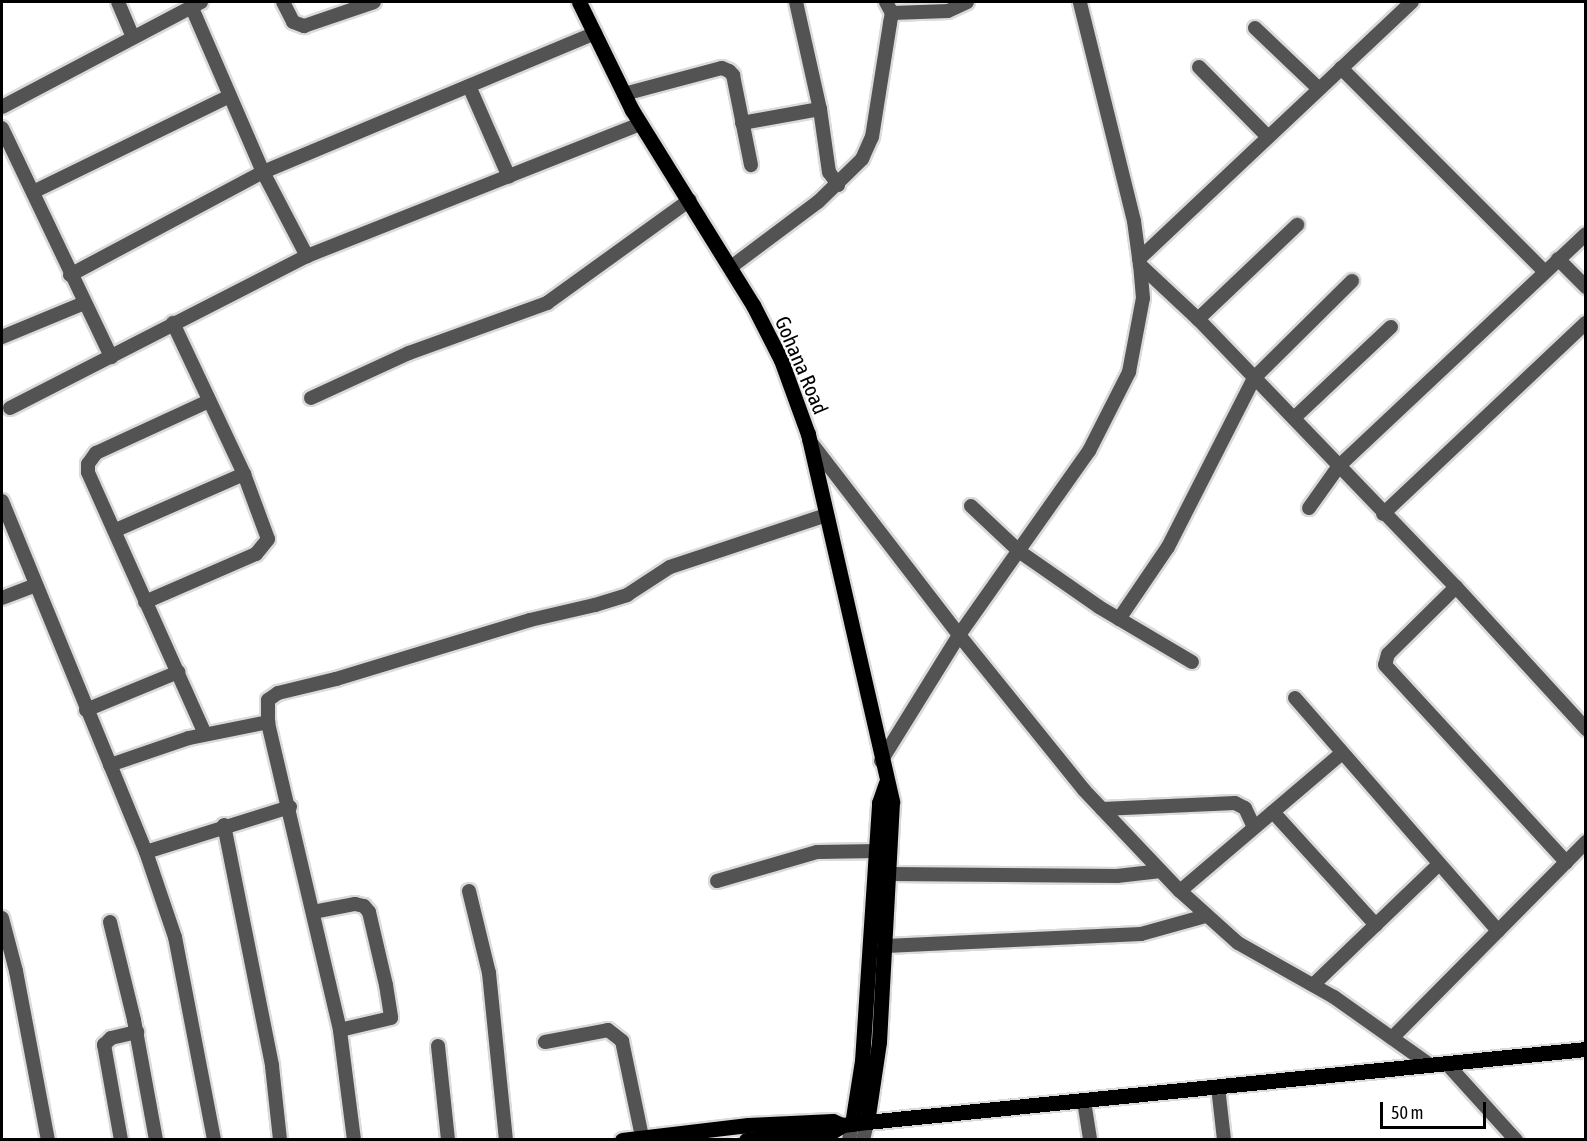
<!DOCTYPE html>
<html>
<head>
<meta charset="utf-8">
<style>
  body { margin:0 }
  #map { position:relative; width:1587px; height:1141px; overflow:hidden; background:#fff; font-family:"Asap Condensed",sans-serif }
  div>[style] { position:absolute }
  .roads { filter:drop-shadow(2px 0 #dbdbdb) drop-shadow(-2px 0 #dbdbdb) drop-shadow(0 2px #dbdbdb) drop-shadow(0 -2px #dbdbdb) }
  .minor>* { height:14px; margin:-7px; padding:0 7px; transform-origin:7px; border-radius:7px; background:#535353 }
  .major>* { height:15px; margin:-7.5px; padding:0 7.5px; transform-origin:7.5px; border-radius:7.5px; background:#000 }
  span { translate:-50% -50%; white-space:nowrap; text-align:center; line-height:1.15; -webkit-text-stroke:4.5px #fff; paint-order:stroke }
  .street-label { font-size:21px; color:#000 }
  .frame { position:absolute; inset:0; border:3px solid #000; pointer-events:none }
  .scale { position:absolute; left:1380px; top:1102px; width:106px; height:27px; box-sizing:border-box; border:3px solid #000; border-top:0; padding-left:8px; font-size:18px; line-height:21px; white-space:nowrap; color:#000; -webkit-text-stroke:4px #fff; paint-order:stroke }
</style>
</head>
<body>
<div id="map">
  <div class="roads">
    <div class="minor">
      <i style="left:118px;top:2px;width:36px;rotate:67deg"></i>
      <i style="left:283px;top:2px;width:22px;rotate:63deg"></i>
      <i style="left:293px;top:22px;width:12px;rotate:20deg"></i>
      <i style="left:304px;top:26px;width:74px;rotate:-18.9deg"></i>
      <i style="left:796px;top:2px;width:110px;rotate:77.4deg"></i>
      <i style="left:820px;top:109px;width:64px;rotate:81.9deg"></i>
      <i style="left:829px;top:172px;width:16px;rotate:55deg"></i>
      <i style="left:192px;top:8px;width:179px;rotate:66.6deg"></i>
      <i style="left:263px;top:172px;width:95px;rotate:62.4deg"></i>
      <i style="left:892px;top:13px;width:56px;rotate:-2deg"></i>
      <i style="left:948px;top:11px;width:21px;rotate:-25deg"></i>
      <i style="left:1255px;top:28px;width:88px;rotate:43.6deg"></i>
      <i style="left:1199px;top:67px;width:98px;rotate:45.4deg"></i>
      <i style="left:1341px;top:68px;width:288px;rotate:45deg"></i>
      <i style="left:469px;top:86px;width:99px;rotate:66.3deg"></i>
      <i style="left:624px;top:94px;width:101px;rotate:-14.9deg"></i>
      <i style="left:722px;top:68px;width:8px;rotate:23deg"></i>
      <i style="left:729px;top:71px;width:6px;rotate:45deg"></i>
      <i style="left:733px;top:75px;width:92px;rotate:78.7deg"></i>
      <i style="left:2px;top:107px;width:225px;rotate:-27.8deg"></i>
      <i style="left:742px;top:123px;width:79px;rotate:-10.2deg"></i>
      <i style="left:2px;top:128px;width:254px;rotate:64.5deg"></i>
      <i style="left:33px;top:192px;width:219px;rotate:-26deg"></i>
      <i style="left:1139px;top:259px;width:375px;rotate:-43.3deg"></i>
      <i style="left:1558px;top:259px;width:40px;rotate:45deg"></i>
      <i style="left:1140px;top:265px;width:79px;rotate:43deg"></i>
      <i style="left:1198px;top:319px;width:372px;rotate:46.1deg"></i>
      <i style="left:1456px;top:587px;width:193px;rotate:47.5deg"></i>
      <i style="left:731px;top:267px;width:109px;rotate:-36.8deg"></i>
      <i style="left:818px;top:202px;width:62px;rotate:-44.3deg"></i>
      <i style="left:862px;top:159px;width:24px;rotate:-66deg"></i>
      <i style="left:872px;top:137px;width:115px;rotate:-81deg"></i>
      <i style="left:890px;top:23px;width:10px;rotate:-79deg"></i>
      <i style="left:892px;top:13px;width:13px;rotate:-119deg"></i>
      <i style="left:70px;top:275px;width:219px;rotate:-28.1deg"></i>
      <i style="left:263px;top:172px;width:360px;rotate:-22.7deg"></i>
      <i style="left:1198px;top:319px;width:137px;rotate:-43.5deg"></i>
      <i style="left:2px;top:337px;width:89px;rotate:-22.5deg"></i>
      <i style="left:311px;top:398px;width:108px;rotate:-24.7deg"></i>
      <i style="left:409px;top:353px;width:147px;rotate:-19.9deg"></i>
      <i style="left:547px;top:303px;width:176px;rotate:-35.8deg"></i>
      <i style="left:10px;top:408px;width:334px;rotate:-27.1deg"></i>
      <i style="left:307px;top:256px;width:359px;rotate:-21.6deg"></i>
      <i style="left:1294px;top:418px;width:133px;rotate:-43.2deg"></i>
      <i style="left:809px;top:440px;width:246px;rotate:52.4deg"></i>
      <i style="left:959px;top:635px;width:199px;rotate:51.1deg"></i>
      <i style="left:1084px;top:790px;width:139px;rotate:46.5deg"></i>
      <i style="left:1180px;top:891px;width:78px;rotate:41.9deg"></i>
      <i style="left:1238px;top:943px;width:110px;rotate:29.4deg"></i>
      <i style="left:1334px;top:997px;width:118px;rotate:35.3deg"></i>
      <i style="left:2px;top:501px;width:379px;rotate:67.7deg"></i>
      <i style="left:146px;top:852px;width:90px;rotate:71.2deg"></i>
      <i style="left:175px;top:937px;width:207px;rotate:79.1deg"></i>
      <i style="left:971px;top:506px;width:67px;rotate:43.2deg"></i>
      <i style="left:1020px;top:552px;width:96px;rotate:34.8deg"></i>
      <i style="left:1099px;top:607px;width:108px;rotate:30.6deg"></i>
      <i style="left:1309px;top:508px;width:52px;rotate:-54.5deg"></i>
      <i style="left:1339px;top:466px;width:339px;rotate:-43.2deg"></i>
      <i style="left:1383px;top:514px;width:279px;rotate:-43.3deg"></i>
      <i style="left:116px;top:530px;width:140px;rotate:-23.6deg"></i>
      <i style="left:1456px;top:587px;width:95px;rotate:135.4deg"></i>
      <i style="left:1388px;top:654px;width:11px;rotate:105deg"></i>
      <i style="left:1385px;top:665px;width:268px;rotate:47.4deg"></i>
      <i style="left:2px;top:598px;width:36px;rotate:-21deg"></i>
      <i style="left:145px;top:602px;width:121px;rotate:-23.4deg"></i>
      <i style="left:256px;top:554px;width:19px;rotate:-51deg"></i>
      <i style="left:268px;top:539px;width:69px;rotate:-110.3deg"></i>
      <i style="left:244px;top:474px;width:167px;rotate:-115.2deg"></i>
      <i style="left:1119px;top:619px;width:87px;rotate:-55.8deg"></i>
      <i style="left:1168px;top:547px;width:190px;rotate:-63deg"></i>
      <i style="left:1254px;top:378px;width:138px;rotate:-44.7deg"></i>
      <i style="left:1295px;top:698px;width:309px;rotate:48.9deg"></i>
      <i style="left:86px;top:710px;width:100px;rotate:-22.4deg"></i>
      <i style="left:205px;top:734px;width:287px;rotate:-114.1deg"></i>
      <i style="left:88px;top:472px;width:8px;rotate:-90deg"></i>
      <i style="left:88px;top:464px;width:14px;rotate:-54deg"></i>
      <i style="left:96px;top:453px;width:124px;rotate:-24.7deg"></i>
      <i style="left:881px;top:761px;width:148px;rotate:-58.2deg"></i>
      <i style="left:959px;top:635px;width:225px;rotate:-54.8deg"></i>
      <i style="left:1089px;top:451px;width:89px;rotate:-63.1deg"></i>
      <i style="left:1129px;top:372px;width:75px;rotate:-79.3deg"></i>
      <i style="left:1143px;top:298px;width:33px;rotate:-95deg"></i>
      <i style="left:1140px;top:265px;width:44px;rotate:-97.8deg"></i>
      <i style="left:1134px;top:221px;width:226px;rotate:-103.9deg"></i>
      <i style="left:110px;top:765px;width:83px;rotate:-18.9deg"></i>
      <i style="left:189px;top:738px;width:81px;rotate:-11.4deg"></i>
      <i style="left:1102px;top:809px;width:133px;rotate:-2.6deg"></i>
      <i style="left:1235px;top:803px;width:11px;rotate:27deg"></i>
      <i style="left:1245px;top:808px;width:21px;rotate:65deg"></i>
      <i style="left:1273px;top:812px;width:153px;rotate:47.7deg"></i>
      <i style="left:224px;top:825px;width:246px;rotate:78.7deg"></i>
      <i style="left:272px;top:1066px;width:74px;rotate:83.8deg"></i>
      <i style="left:146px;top:852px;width:151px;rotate:-17.4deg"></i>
      <i style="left:891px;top:874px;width:226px;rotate:0.5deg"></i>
      <i style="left:1117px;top:876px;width:44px;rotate:-6.5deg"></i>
      <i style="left:717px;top:881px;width:104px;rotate:-16.2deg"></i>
      <i style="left:817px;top:852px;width:61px;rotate:-0.9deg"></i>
      <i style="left:469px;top:891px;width:84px;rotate:76.3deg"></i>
      <i style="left:489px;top:973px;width:168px;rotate:84.2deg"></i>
      <i style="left:1180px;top:891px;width:213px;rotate:-40.4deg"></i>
      <i style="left:313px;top:912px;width:43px;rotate:-10.8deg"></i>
      <i style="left:355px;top:904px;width:9px;rotate:13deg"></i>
      <i style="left:364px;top:906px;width:8px;rotate:50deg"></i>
      <i style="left:369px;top:912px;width:75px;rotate:76.9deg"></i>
      <i style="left:386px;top:985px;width:33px;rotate:81deg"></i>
      <i style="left:391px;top:1018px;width:52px;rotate:166.8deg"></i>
      <i style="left:2px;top:918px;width:55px;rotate:75.2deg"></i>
      <i style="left:16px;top:971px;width:172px;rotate:79.3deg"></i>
      <i style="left:110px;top:922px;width:101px;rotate:76.2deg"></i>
      <i style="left:134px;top:1020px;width:122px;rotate:79.6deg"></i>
      <i style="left:886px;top:946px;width:255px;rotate:-2.7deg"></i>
      <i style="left:1141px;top:934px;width:67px;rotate:-15.5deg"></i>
      <i style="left:1313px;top:985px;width:173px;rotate:-43.8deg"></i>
      <i style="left:1392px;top:1038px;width:276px;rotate:-45.3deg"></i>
      <i style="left:545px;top:1042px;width:64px;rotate:-10.8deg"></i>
      <i style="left:608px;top:1030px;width:18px;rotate:38deg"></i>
      <i style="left:622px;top:1041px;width:98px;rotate:78.2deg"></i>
      <i style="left:438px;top:1046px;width:95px;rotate:83.9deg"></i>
      <i style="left:1447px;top:1064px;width:103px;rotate:47.8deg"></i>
      <i style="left:1218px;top:1087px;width:53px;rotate:83.5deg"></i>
      <i style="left:1084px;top:1101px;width:39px;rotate:81deg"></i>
      <i style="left:121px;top:1140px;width:97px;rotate:-100.1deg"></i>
      <i style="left:104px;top:1045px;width:10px;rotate:-45deg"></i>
      <i style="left:111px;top:1038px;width:27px;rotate:-13deg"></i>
      <i style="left:354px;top:1140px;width:111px;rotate:-97.3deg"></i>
      <i style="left:340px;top:1030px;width:316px;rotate:-103.2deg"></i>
      <i style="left:268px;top:722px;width:22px;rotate:-90deg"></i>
      <i style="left:268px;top:700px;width:12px;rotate:-35deg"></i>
      <i style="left:278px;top:693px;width:60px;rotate:-13.6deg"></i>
      <i style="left:336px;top:679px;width:203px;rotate:-16.9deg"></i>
      <i style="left:530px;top:620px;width:67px;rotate:-13deg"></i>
      <i style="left:595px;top:605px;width:34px;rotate:-17deg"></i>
      <i style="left:627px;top:595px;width:51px;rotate:-33.1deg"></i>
      <i style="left:670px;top:567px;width:164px;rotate:-18.4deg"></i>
      <i style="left:849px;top:1140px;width:16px;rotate:-79deg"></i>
      <i style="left:863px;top:1140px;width:18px;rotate:-77deg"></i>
    </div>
    <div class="major">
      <i style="left:579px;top:2px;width:120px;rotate:63.9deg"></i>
      <i style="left:632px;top:110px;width:229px;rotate:58.2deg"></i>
      <i style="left:753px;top:305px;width:62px;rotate:63deg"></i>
      <i style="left:781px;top:360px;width:79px;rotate:70deg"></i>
      <i style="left:808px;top:434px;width:377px;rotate:77.1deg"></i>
      <i style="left:892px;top:802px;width:240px;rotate:93.1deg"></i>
      <i style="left:879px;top:1042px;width:81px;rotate:98.5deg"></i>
      <i style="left:852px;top:1124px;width:64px;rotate:-81deg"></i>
      <i style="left:862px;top:1061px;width:259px;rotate:-86.2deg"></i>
      <i style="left:879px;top:803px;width:21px;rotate:-71deg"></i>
      <i style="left:622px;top:1140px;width:127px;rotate:-6.8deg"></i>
      <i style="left:748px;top:1125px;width:85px;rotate:-2.7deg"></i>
      <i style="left:833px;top:1121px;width:10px;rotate:24deg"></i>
      <i style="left:746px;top:1140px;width:87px;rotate:-5.9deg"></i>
      <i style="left:833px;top:1131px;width:12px;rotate:-31deg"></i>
      <i style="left:843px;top:1125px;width:24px;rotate:-7deg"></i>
      <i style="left:867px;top:1122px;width:723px;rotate:-5.8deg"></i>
    </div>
  </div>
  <div class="street-label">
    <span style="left:802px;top:365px;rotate:67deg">Gohana Road</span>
  </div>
  <div class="frame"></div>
  <div class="scale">50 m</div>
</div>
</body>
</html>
